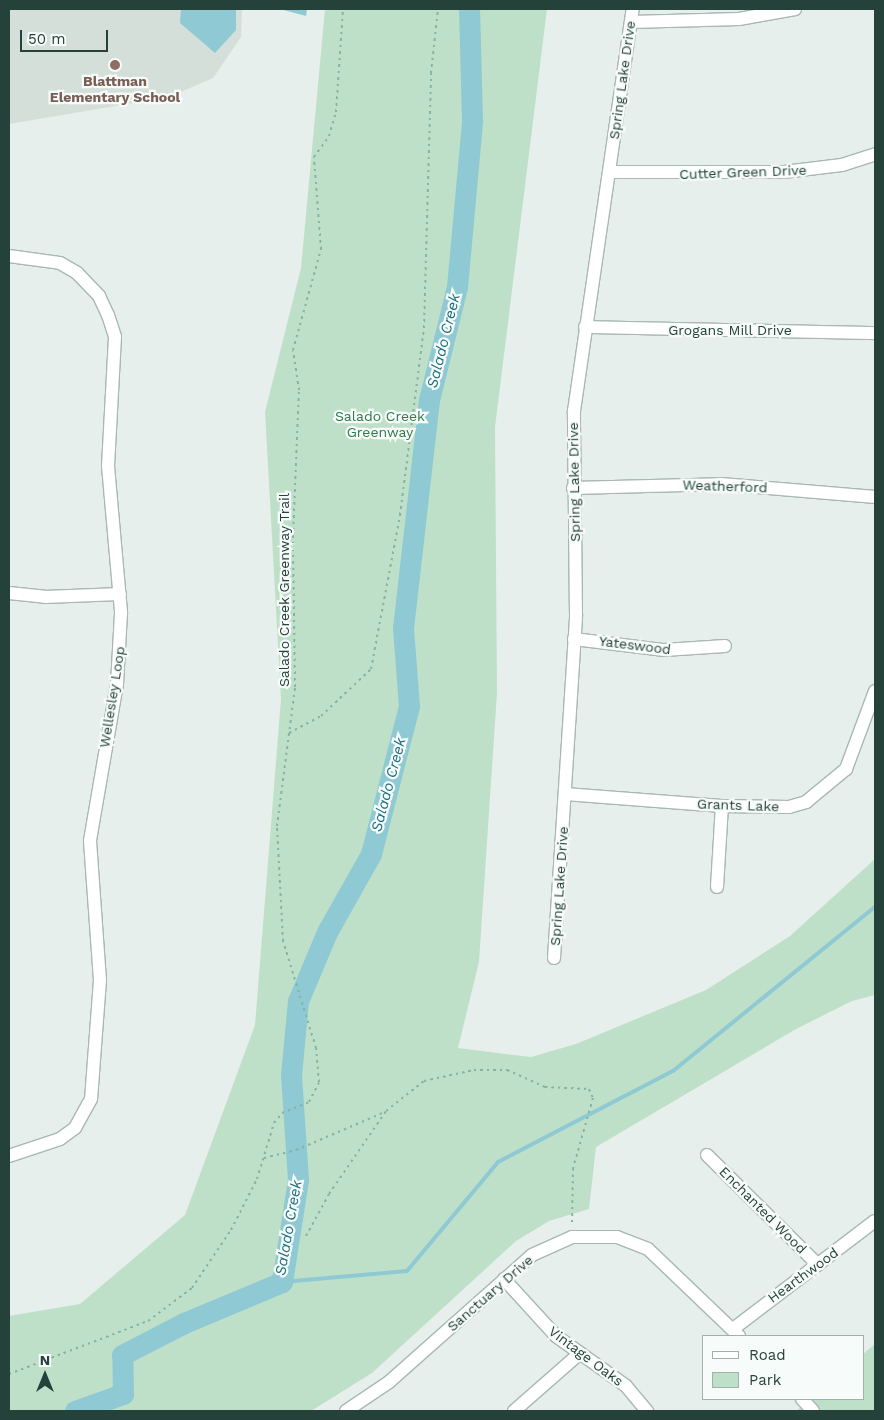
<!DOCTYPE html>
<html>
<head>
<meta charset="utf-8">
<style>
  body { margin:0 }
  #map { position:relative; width:884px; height:1420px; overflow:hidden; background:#e6efeb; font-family:"Work Sans",sans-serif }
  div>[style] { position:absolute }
  .built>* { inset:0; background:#d4dfda }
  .green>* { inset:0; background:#bfe0c8 }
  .water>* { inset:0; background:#8ec9d4 }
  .stream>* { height:4px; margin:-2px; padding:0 2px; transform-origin:2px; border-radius:2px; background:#8ec9d4 }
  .river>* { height:21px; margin:-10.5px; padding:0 10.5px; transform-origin:10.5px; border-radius:10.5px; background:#8ec9d4 }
  .path>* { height:2px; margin-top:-1px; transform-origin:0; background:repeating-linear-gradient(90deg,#86b3a5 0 2.5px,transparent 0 6.5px) }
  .roads { filter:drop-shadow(1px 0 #a8b8b2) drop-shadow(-1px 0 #a8b8b2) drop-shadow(0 1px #a8b8b2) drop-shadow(0 -1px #a8b8b2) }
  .minor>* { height:12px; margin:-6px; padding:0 6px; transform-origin:6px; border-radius:6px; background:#fff }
  .dots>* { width:14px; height:14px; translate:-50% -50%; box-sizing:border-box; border:2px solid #f7fbf9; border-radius:50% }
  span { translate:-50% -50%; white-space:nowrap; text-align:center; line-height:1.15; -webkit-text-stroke:4.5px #f7fbf9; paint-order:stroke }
  .street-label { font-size:14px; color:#24423a }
  .education-label { font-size:14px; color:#785e54; font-weight:700 }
  .park-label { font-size:14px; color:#2d7a4b }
  .water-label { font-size:15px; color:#1c6f80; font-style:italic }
  .frame { position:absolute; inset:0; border:10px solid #24423a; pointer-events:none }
  .legend { position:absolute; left:702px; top:1335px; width:162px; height:65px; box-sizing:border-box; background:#f7fbf9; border:1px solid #a3b1ad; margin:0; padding:6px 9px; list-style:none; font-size:15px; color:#24423a }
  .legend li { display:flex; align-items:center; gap:10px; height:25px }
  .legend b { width:25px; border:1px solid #a3b1ad }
  .north { position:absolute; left:20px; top:1350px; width:50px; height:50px; -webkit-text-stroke:4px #f7fbf9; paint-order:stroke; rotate:0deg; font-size:14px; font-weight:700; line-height:20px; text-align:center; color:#24423a }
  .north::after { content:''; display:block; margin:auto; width:18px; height:22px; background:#24423a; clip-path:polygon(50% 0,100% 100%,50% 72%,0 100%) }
  .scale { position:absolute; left:20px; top:30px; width:88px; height:22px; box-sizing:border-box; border:2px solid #24423a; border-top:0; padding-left:6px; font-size:15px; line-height:18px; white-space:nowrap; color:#24423a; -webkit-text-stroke:4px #f7fbf9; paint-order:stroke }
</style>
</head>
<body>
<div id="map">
  <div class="built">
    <i style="clip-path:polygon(9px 9px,242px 9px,241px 37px,213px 78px,169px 97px,9px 124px)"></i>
  </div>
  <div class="green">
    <i style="clip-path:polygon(325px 9px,547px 9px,495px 427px,497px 693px,479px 962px,458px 1048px,531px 1057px,576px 1044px,706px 990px,790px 936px,875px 859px,875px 995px,852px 1001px,796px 1029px,596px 1147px,589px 1209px,549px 1221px,516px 1241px,372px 1373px,311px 1411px,9px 1411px,9px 1316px,80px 1304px,185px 1215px,255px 1025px,281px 699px,265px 412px,301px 268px)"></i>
    <i style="clip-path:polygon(875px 1344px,875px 1411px,796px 1411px,811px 1399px,863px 1399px,863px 1354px)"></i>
  </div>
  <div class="water">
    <i style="clip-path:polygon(181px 9px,236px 9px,236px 30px,215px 53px,180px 23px)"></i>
    <i style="clip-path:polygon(280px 9px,307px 9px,306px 16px)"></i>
  </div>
  <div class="stream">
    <i style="left:282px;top:1282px;width:125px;rotate:-5deg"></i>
    <i style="left:407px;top:1271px;width:142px;rotate:-50.1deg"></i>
    <i style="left:498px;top:1162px;width:197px;rotate:-27.5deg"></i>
    <i style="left:673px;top:1071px;width:260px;rotate:-39.1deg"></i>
  </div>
  <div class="river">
    <i style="left:75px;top:1411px;width:51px;rotate:-19.5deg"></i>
    <i style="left:123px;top:1394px;width:39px;rotate:-91deg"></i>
    <i style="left:122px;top:1355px;width:70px;rotate:-27.3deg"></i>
    <i style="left:184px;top:1323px;width:106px;rotate:-22.7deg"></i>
    <i style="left:282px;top:1282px;width:103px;rotate:-81.1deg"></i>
    <i style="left:298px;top:1180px;width:105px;rotate:-93.8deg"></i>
    <i style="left:291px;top:1075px;width:74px;rotate:-84.6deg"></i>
    <i style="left:298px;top:1001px;width:75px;rotate:-67.2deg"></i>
    <i style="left:327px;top:932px;width:90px;rotate:-60.6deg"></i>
    <i style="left:371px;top:854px;width:153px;rotate:-75.6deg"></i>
    <i style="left:409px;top:706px;width:78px;rotate:-94.4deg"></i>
    <i style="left:403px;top:628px;width:229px;rotate:-83.5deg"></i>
    <i style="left:429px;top:400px;width:116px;rotate:-76.1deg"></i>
    <i style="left:457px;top:287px;width:167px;rotate:-84.8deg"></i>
    <i style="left:472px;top:121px;width:112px;rotate:-91.5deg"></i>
  </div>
  <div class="path">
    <i style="left:289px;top:733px;width:36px;rotate:-28deg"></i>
    <i style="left:321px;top:716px;width:69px;rotate:-43.2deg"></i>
    <i style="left:371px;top:669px;width:157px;rotate:-79.3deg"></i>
    <i style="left:400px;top:515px;width:189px;rotate:-82.7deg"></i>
    <i style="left:424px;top:328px;width:255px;rotate:-88.4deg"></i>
    <i style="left:431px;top:73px;width:64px;rotate:-83.8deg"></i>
    <i style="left:264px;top:1158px;width:33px;rotate:-14deg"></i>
    <i style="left:296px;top:1150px;width:97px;rotate:-23.1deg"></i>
    <i style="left:306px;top:1236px;width:48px;rotate:-61.3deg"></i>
    <i style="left:329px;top:1194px;width:101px;rotate:-55.5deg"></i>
    <i style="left:386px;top:1111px;width:48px;rotate:-38.3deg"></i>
    <i style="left:424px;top:1081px;width:51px;rotate:-12.4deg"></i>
    <i style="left:474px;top:1070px;width:33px"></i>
    <i style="left:507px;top:1070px;width:42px;rotate:24.1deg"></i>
    <i style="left:545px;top:1087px;width:44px;rotate:2.6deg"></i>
    <i style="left:589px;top:1089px;width:10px;rotate:66deg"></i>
    <i style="left:593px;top:1098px;width:73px;rotate:105.9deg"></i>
    <i style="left:573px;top:1168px;width:56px;rotate:91deg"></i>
    <i style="left:9px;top:1374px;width:149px;rotate:-20.9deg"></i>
    <i style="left:148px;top:1321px;width:55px;rotate:-36.9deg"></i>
    <i style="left:192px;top:1288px;width:70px;rotate:-56.1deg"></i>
    <i style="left:231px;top:1230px;width:57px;rotate:-63deg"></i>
    <i style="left:257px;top:1179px;width:59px;rotate:-73.1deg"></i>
    <i style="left:274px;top:1123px;width:13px;rotate:-51deg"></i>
    <i style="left:282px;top:1113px;width:29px;rotate:-22deg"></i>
    <i style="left:309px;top:1102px;width:22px;rotate:-63deg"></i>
    <i style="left:319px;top:1082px;width:34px;rotate:-95deg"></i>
    <i style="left:316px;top:1048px;width:112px;rotate:-107.1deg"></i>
    <i style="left:283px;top:941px;width:115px;rotate:-93deg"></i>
    <i style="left:277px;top:826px;width:140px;rotate:-82.6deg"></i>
    <i style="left:295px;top:687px;width:150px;rotate:-90.8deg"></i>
    <i style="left:293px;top:537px;width:147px;rotate:-87.7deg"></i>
    <i style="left:299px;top:390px;width:40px;rotate:-98.5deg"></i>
    <i style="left:293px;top:350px;width:105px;rotate:-74.5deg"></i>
    <i style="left:321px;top:249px;width:92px;rotate:-94.4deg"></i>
    <i style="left:314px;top:157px;width:26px;rotate:-54deg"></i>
    <i style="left:329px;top:136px;width:25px;rotate:-74deg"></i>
    <i style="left:336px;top:112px;width:103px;rotate:-86.1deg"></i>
  </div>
  <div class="roads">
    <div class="minor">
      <i style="left:631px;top:22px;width:108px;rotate:-1.6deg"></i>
      <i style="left:739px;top:19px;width:57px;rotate:-10.1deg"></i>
      <i style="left:609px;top:172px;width:175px"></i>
      <i style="left:784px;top:172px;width:58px;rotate:-6.9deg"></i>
      <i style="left:842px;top:165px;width:35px;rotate:-18deg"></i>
      <i style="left:9px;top:256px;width:51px;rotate:7.8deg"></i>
      <i style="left:60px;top:263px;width:20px;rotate:30deg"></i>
      <i style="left:77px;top:273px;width:32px;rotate:46deg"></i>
      <i style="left:99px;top:296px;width:21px;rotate:65deg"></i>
      <i style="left:108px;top:315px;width:23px;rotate:72deg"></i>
      <i style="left:115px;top:337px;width:129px;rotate:93.1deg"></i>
      <i style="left:108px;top:466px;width:148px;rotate:84.9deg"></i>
      <i style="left:121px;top:613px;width:71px;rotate:93.2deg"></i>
      <i style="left:117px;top:684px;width:159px;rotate:99.8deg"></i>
      <i style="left:90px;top:841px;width:139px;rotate:85.9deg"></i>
      <i style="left:100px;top:980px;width:119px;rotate:94.3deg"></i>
      <i style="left:91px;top:1099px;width:33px;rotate:119deg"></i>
      <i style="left:75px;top:1128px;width:19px;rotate:144deg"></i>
      <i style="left:60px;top:1139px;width:54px;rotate:161.6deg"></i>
      <i style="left:585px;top:327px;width:290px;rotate:1.2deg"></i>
      <i style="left:573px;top:488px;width:148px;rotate:-1.5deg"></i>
      <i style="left:721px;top:484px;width:155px;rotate:4.8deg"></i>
      <i style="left:9px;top:593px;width:36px;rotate:6deg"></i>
      <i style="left:45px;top:597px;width:75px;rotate:-2.3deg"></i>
      <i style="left:574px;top:639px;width:91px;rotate:7deg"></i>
      <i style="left:664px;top:650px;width:61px;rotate:-3.8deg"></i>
      <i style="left:565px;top:794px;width:157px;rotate:4.4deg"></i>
      <i style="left:722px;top:806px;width:67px;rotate:0.9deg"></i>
      <i style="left:789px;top:807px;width:18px;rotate:-16deg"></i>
      <i style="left:806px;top:802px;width:52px;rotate:-39.5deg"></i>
      <i style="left:846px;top:769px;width:83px;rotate:-69.6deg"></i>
      <i style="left:717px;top:887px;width:81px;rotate:-86.5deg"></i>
      <i style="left:554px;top:958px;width:344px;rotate:-86.3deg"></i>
      <i style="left:576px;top:615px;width:204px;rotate:-90.6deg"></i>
      <i style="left:574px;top:411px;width:406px;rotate:-81.7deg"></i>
      <i style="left:707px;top:1155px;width:156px;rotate:44.7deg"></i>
      <i style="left:504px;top:1279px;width:77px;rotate:47.6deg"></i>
      <i style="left:556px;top:1336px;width:86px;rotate:35.5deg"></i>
      <i style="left:626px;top:1386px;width:33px;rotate:50deg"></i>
      <i style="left:733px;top:1329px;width:178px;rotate:-37.3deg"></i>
      <i style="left:802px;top:1399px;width:16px;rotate:47deg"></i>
      <i style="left:346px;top:1411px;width:52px;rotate:-34deg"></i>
      <i style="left:389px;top:1382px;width:191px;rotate:-41.6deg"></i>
      <i style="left:532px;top:1255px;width:44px;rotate:-24.2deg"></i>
      <i style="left:572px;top:1237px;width:45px"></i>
      <i style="left:617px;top:1237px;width:33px;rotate:21deg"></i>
      <i style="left:648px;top:1249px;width:126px;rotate:43.7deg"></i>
      <i style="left:514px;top:1411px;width:88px;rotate:-41.3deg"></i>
    </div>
  </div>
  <div class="dots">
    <i style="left:115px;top:65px;background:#8d6e63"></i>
  </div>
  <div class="street-label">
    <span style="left:622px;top:80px;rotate:-82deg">Spring Lake Drive</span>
    <span style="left:743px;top:172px;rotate:-2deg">Cutter Green Drive</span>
    <span style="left:730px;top:330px">Grogans Mill Drive</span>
    <span style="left:574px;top:482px;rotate:-91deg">Spring Lake Drive</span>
    <span style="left:725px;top:486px;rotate:2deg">Weatherford</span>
    <span style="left:284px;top:590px;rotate:-90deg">Salado Creek Greenway Trail</span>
    <span style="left:635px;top:645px;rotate:7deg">Yateswood</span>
    <span style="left:112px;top:697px;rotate:-81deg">Wellesley Loop</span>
    <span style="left:738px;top:805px;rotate:2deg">Grants Lake</span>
    <span style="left:559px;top:886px;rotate:-86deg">Spring Lake Drive</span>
    <span style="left:763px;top:1210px;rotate:45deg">Enchanted Wood</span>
    <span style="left:803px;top:1275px;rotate:-36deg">Hearthwood</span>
    <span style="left:490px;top:1293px;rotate:-41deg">Sanctuary Drive</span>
    <span style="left:586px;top:1356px;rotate:37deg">Vintage Oaks</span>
  </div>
  <div class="education-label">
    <span style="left:115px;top:89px">Blattman<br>Elementary School</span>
  </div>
  <div class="park-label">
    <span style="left:380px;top:424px">Salado Creek<br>Greenway</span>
  </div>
  <div class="water-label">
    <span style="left:444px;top:341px;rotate:-76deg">Salado Creek</span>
    <span style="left:389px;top:785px;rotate:-75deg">Salado Creek</span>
    <span style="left:289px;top:1228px;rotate:-80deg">Salado Creek</span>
  </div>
  <div class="frame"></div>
  <ul class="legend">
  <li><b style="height:6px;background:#fff"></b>Road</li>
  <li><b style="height:14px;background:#bfe0c8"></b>Park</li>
  </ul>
  <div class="north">N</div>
  <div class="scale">50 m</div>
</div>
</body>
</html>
